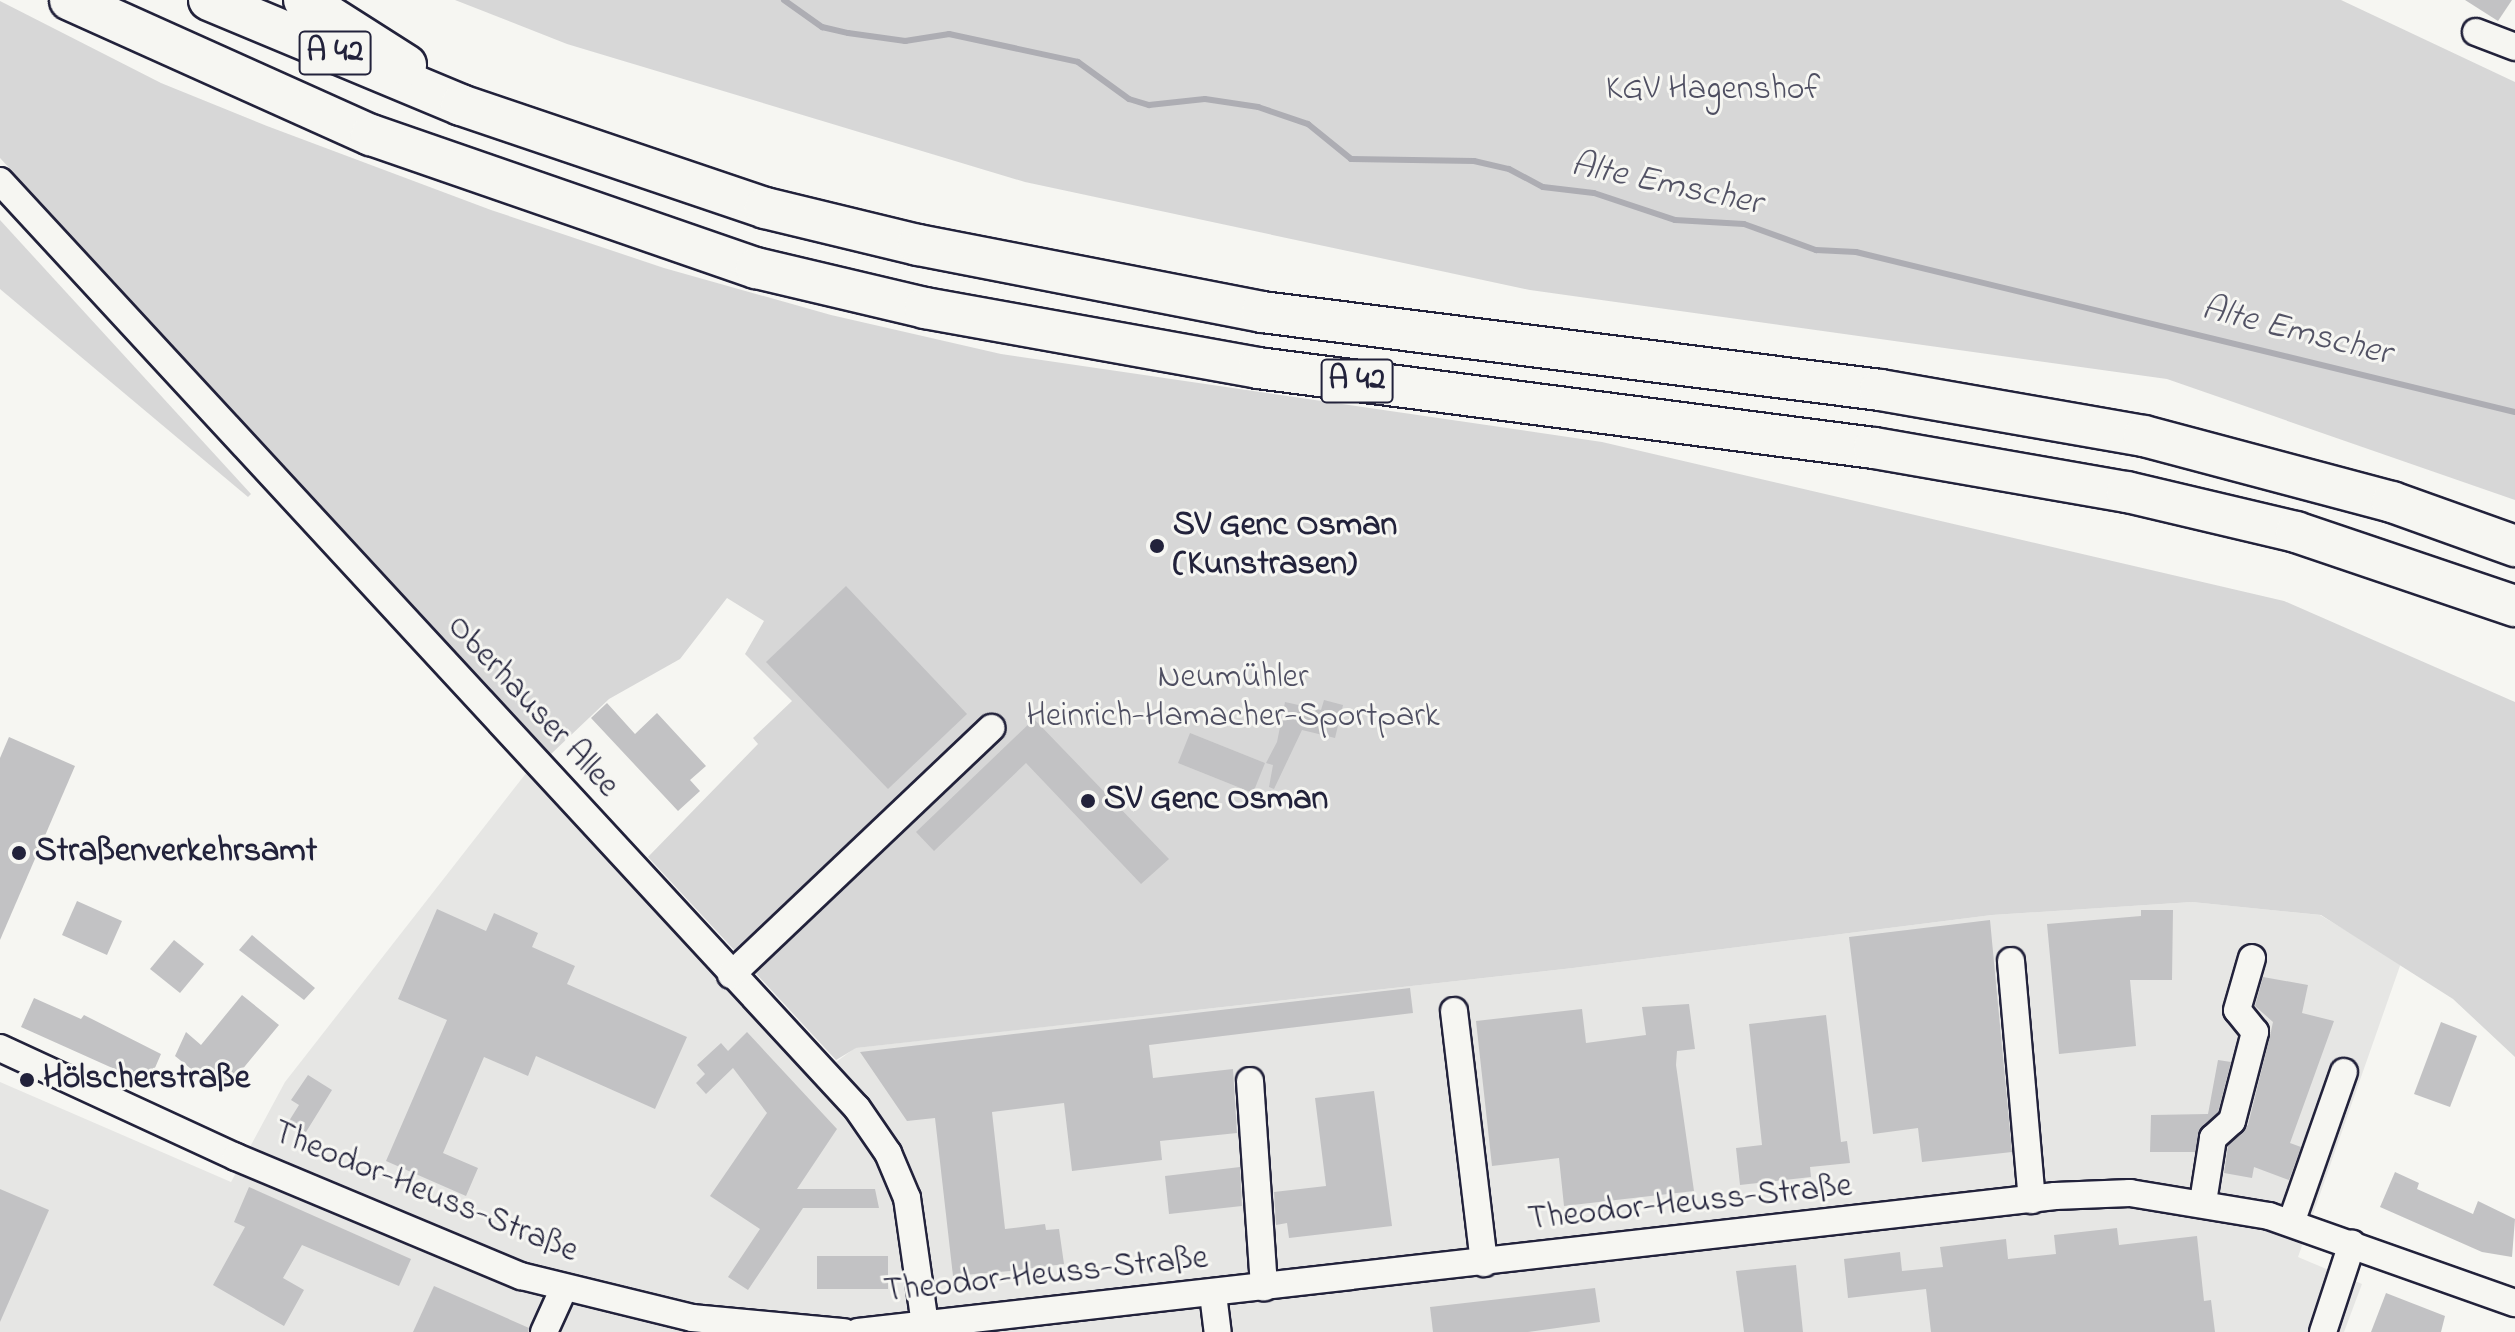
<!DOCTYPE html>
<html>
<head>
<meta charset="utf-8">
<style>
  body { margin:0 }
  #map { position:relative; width:2515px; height:1332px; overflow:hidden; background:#f6f6f2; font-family:"Indie Flower",sans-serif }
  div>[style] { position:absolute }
  .built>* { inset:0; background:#e6e6e4 }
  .green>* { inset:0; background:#d7d7d7 }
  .stream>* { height:6px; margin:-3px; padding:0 3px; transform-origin:3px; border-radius:3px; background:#adadb3 }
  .building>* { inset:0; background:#c2c2c4 }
  .roads { filter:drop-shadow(2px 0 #22223b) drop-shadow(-2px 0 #22223b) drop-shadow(0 2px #22223b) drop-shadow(0 -2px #22223b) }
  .minor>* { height:26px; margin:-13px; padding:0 13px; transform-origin:13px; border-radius:13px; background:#f6f6f2 }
  .highway>* { height:40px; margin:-20px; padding:0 20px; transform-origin:20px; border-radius:20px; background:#f6f6f2 }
  .dots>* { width:22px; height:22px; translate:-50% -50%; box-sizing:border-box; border:4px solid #f6f6f2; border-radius:50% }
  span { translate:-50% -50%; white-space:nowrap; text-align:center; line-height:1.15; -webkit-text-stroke:6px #f6f6f2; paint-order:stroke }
  .shield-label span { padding:2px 6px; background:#f6f6f2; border:2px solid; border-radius:6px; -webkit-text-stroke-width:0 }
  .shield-label { font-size:32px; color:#22223b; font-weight:700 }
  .park-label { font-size:34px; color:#4f4f62 }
  .poi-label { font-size:34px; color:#22223b; font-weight:700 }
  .left { translate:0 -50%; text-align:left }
  .street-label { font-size:34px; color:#22223b }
  .water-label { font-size:36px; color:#535365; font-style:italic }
</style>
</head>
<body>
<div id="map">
  <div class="built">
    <i style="clip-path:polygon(527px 772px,813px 1079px,855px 1048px,1573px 968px,1992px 915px,2192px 902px,2320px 915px,2401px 963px,2298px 1257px,2362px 1284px,2344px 1332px,0 1332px,0 1082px,231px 1182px,285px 1082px)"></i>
  </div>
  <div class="green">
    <i style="clip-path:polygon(455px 0,2341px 0,2515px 82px,2515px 500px,2167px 379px,1530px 290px,1025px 182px,567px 44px)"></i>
    <i style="clip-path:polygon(0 1px,161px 83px,267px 126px,491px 210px,664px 268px,831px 315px,1001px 354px,1602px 442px,2284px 601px,2515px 702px,2515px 1057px,2453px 999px,2321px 915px,2192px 902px,1992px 915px,1573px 968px,856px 1048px,836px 1060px,648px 857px,758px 744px,753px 738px,792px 701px,745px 654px,764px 621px,727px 598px,680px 659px,609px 699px,551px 754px,0 158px)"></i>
    <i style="clip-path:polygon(0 220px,251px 494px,248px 497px,0 289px)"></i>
  </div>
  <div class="stream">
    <i style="left:784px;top:0;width:47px;rotate:35.4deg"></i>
    <i style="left:822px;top:27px;width:27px;rotate:13deg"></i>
    <i style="left:848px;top:33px;width:58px;rotate:8deg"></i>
    <i style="left:905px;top:41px;width:45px;rotate:-9deg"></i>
    <i style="left:949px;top:34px;width:132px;rotate:12.2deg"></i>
    <i style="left:1078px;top:62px;width:63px;rotate:36deg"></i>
    <i style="left:1129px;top:99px;width:21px;rotate:17deg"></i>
    <i style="left:1149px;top:105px;width:56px;rotate:-6.1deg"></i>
    <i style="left:1205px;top:99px;width:54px;rotate:8.6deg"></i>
    <i style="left:1258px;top:107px;width:53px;rotate:18.8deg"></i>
    <i style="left:1308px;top:124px;width:55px;rotate:39.1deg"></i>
    <i style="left:1351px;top:159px;width:123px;rotate:0.9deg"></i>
    <i style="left:1474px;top:161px;width:36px;rotate:13deg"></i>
    <i style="left:1509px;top:169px;width:38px;rotate:28deg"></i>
    <i style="left:1543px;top:187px;width:51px;rotate:6.7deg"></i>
    <i style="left:1594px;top:193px;width:85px;rotate:18.4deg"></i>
    <i style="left:1675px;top:220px;width:69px;rotate:3.3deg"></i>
    <i style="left:1744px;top:224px;width:77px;rotate:19.9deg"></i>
    <i style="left:1816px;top:250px;width:40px;rotate:2.9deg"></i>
    <i style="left:1856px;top:252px;width:678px;rotate:13.65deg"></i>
  </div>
  <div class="building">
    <i style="clip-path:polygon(2465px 0,2512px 0,2498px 21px)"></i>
    <i style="clip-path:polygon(846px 586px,967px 714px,888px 789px,766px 662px)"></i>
    <i style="clip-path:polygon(1324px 700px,1343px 705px,1335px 738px,1302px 730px,1274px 789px,1269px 787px,1273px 765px,1266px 763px,1277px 742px,1285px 702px,1321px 710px)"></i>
    <i style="clip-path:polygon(607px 703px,635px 734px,657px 713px,706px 766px,690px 780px,700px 791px,678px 811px,591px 718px)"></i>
    <i style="clip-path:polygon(1034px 719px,1169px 859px,1141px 884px,1026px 763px,934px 851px,916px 832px)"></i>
    <i style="clip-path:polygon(1190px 733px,1265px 763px,1253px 793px,1178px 763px)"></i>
    <i style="clip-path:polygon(9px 737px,75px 766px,0 940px,0 758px)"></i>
    <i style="clip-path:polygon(77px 901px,122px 921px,107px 955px,62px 935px)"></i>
    <i style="clip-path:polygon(437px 909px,486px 931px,494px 913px,538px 933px,532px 947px,575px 966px,567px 984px,687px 1037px,655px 1109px,536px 1056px,528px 1076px,484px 1057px,443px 1153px,478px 1168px,466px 1196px,386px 1161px,447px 1020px,398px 999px)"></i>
    <i style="clip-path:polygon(2141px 910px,2173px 910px,2172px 980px,2130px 980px,2136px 1046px,2059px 1054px,2047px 924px,2141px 916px)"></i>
    <i style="clip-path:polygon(1990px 920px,2012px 1152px,1922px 1162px,1918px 1128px,1873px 1134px,1849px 937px)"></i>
    <i style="clip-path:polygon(252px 935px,315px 988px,304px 1000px,239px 950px)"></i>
    <i style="clip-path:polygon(174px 940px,204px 964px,180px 993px,150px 969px)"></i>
    <i style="clip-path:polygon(2263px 977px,2308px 985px,2302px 1013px,2334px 1021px,2290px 1143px,2301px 1147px,2289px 1180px,2254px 1167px,2252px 1178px,2224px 1173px,2228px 1146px,2248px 1125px,2270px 1036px,2273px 1022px,2255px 1006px)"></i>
    <i style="clip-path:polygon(1410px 988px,1413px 1013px,1149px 1045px,1153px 1078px,1233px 1069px,1237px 1133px,1160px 1141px,1162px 1160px,1072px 1171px,1064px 1103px,992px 1112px,1005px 1229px,1045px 1224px,1046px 1230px,1059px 1229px,1064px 1264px,1010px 1271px,953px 1276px,935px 1118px,907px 1121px,860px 1052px)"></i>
    <i style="clip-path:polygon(242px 995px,279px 1025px,222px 1094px,175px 1056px,186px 1032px,201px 1045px)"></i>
    <i style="clip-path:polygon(34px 998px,81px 1019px,84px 1015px,161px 1054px,148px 1084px,21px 1027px)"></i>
    <i style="clip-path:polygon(1689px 1004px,1695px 1049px,1677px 1051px,1676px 1065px,1694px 1191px,1564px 1206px,1559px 1158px,1492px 1166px,1476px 1021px,1582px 1009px,1586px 1043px,1646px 1035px,1642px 1007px)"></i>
    <i style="clip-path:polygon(1826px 1015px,1841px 1142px,1847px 1141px,1850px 1163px,1810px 1167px,1811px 1177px,1740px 1185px,1736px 1148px,1762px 1145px,1749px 1024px)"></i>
    <i style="clip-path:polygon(2441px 1022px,2477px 1036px,2450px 1107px,2414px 1094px)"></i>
    <i style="clip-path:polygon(747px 1032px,837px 1129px,797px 1189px,875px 1189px,879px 1208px,803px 1208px,748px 1290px,728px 1277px,760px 1229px,710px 1196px,767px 1113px,733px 1068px,706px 1094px,696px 1083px,705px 1074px,697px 1065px,721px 1043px,728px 1051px)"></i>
    <i style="clip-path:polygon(2218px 1060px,2231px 1062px,2218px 1112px,2202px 1127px,2195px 1152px,2150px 1152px,2151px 1115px,2208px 1114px)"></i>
    <i style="clip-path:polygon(308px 1075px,332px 1090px,306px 1132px,289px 1121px,299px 1105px,291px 1100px)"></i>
    <i style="clip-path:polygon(1374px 1091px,1392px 1226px,1289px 1238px,1287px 1223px,1276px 1225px,1274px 1192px,1326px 1186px,1315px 1098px)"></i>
    <i style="clip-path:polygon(1240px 1167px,1242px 1206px,1169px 1214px,1165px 1176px)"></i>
    <i style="clip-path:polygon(2395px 1172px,2419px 1183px,2417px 1189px,2473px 1214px,2478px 1201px,2515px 1219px,2512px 1257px,2482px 1252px,2380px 1207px)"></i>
    <i style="clip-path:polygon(249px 1187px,411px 1259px,399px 1286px,302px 1245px,283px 1278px,304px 1290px,284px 1326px,213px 1285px,245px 1227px,234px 1222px)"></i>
    <i style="clip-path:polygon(0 1189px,49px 1210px,0 1322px)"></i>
    <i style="clip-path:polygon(2117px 1228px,2119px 1245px,2197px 1236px,2204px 1301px,2211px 1300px,2215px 1332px,1931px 1332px,1926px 1289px,1848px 1298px,1844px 1259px,1900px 1252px,1902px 1271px,1943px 1267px,1940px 1247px,2006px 1239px,2008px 1259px,2056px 1254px,2054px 1235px)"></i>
    <i style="clip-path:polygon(817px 1256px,888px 1256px,888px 1289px,817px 1289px)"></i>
    <i style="clip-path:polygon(1796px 1265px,1803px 1332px,1744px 1332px,1736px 1271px)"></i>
    <i style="clip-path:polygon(434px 1286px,529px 1328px,528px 1332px,413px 1332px)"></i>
    <i style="clip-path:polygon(1595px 1288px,1600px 1322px,1528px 1332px,1433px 1332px,1430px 1307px)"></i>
    <i style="clip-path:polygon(2386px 1293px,2445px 1316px,2441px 1332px,2371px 1332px)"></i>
  </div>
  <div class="roads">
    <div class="minor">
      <i style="left:2476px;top:32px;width:42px;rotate:21deg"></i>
      <i style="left:0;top:181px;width:1262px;rotate:47.25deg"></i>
      <i style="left:857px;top:1108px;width:55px;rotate:55.4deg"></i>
      <i style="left:888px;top:1153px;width:49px;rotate:67.1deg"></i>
      <i style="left:907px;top:1198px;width:135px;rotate:81.9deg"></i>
      <i style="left:2011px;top:961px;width:240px;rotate:85deg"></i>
      <i style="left:731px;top:975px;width:359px;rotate:-43.5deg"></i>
      <i style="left:1454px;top:1011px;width:254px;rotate:83.2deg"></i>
      <i style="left:0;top:1048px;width:260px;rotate:24.8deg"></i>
      <i style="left:236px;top:1157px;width:309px;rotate:22.7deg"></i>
      <i style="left:521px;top:1276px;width:176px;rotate:13.8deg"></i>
      <i style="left:692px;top:1318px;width:153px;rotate:5.3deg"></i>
      <i style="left:1250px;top:1081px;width:207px;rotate:86.1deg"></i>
      <i style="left:2203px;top:1202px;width:65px;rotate:-81.1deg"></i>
      <i style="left:2213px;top:1138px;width:25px;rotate:-42deg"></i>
      <i style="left:2232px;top:1121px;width:92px;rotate:-75.5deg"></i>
      <i style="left:2255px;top:1032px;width:28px;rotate:-129deg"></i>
      <i style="left:2237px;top:1010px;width:54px;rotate:-73.9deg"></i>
      <i style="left:2291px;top:1223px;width:160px;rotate:-70.7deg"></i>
      <i style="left:1213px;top:1294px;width:38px;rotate:83deg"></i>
      <i style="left:544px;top:1332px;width:48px;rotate:-65.6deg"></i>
      <i style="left:858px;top:1332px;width:1205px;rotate:-6.48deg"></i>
      <i style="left:2055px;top:1196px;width:75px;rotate:-2.3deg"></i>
      <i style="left:2130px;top:1193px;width:141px;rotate:9.4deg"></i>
      <i style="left:2269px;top:1216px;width:261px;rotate:19.5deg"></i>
      <i style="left:2323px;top:1332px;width:93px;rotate:-71.8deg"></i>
    </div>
    <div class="highway">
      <i style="left:70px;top:0;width:330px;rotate:24.2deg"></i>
      <i style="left:371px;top:135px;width:407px;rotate:19.1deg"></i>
      <i style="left:756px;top:268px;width:174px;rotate:13.3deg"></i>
      <i style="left:925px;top:308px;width:338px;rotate:10.2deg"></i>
      <i style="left:1258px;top:368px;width:621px;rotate:7.4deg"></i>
      <i style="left:1874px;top:448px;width:257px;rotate:9.9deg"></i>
      <i style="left:2127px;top:492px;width:174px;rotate:13.3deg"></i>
      <i style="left:2296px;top:532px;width:231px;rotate:18.7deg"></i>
      <i style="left:209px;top:0;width:273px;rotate:22.6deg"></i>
      <i style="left:461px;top:105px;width:321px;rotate:18.7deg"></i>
      <i style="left:765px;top:208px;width:157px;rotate:13.6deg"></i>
      <i style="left:918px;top:245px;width:350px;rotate:11deg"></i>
      <i style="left:1262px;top:312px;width:623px;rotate:7.19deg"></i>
      <i style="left:1880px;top:390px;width:268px;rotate:9.9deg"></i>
      <i style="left:2144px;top:436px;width:257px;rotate:14.9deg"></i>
      <i style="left:2392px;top:502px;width:131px;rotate:19.7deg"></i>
      <i style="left:304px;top:0;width:121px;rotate:32.5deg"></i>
    </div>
  </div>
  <div class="dots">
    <i style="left:1157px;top:546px;background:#22223b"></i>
    <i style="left:1088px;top:801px;background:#22223b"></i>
    <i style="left:19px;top:853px;background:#22223b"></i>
    <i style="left:27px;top:1080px;background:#22223b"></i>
  </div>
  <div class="shield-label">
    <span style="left:335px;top:53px">A 42</span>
    <span style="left:1357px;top:381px">A 42</span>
  </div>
  <div class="park-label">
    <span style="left:1713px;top:91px">KGV Hagenshof</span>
    <span style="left:1233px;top:698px">Neumühler<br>Heinrich-Hamacher-Sportpark</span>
  </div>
  <div class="poi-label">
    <span class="left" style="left:1173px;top:546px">SV Genc Osman<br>(Kunstrasen)</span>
    <span class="left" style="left:1104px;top:801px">SV Genc Osman</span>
    <span class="left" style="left:35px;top:853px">Straßenverkehrsamt</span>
    <span class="left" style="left:43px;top:1080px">Hölscherstraße</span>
  </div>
  <div class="street-label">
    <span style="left:532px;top:707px;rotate:47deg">Oberhauser Allee</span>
    <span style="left:425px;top:1193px;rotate:22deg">Theodor-Heuss-Straße</span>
    <span style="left:1690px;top:1204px;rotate:-6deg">Theodor-Heuss-Straße</span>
    <span style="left:1046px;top:1276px;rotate:-6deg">Theodor-Heuss-Straße</span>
  </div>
  <div class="water-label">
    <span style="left:1666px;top:185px;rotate:12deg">Alte Emscher</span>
    <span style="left:2296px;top:332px;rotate:14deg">Alte Emscher</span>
  </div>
</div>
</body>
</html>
